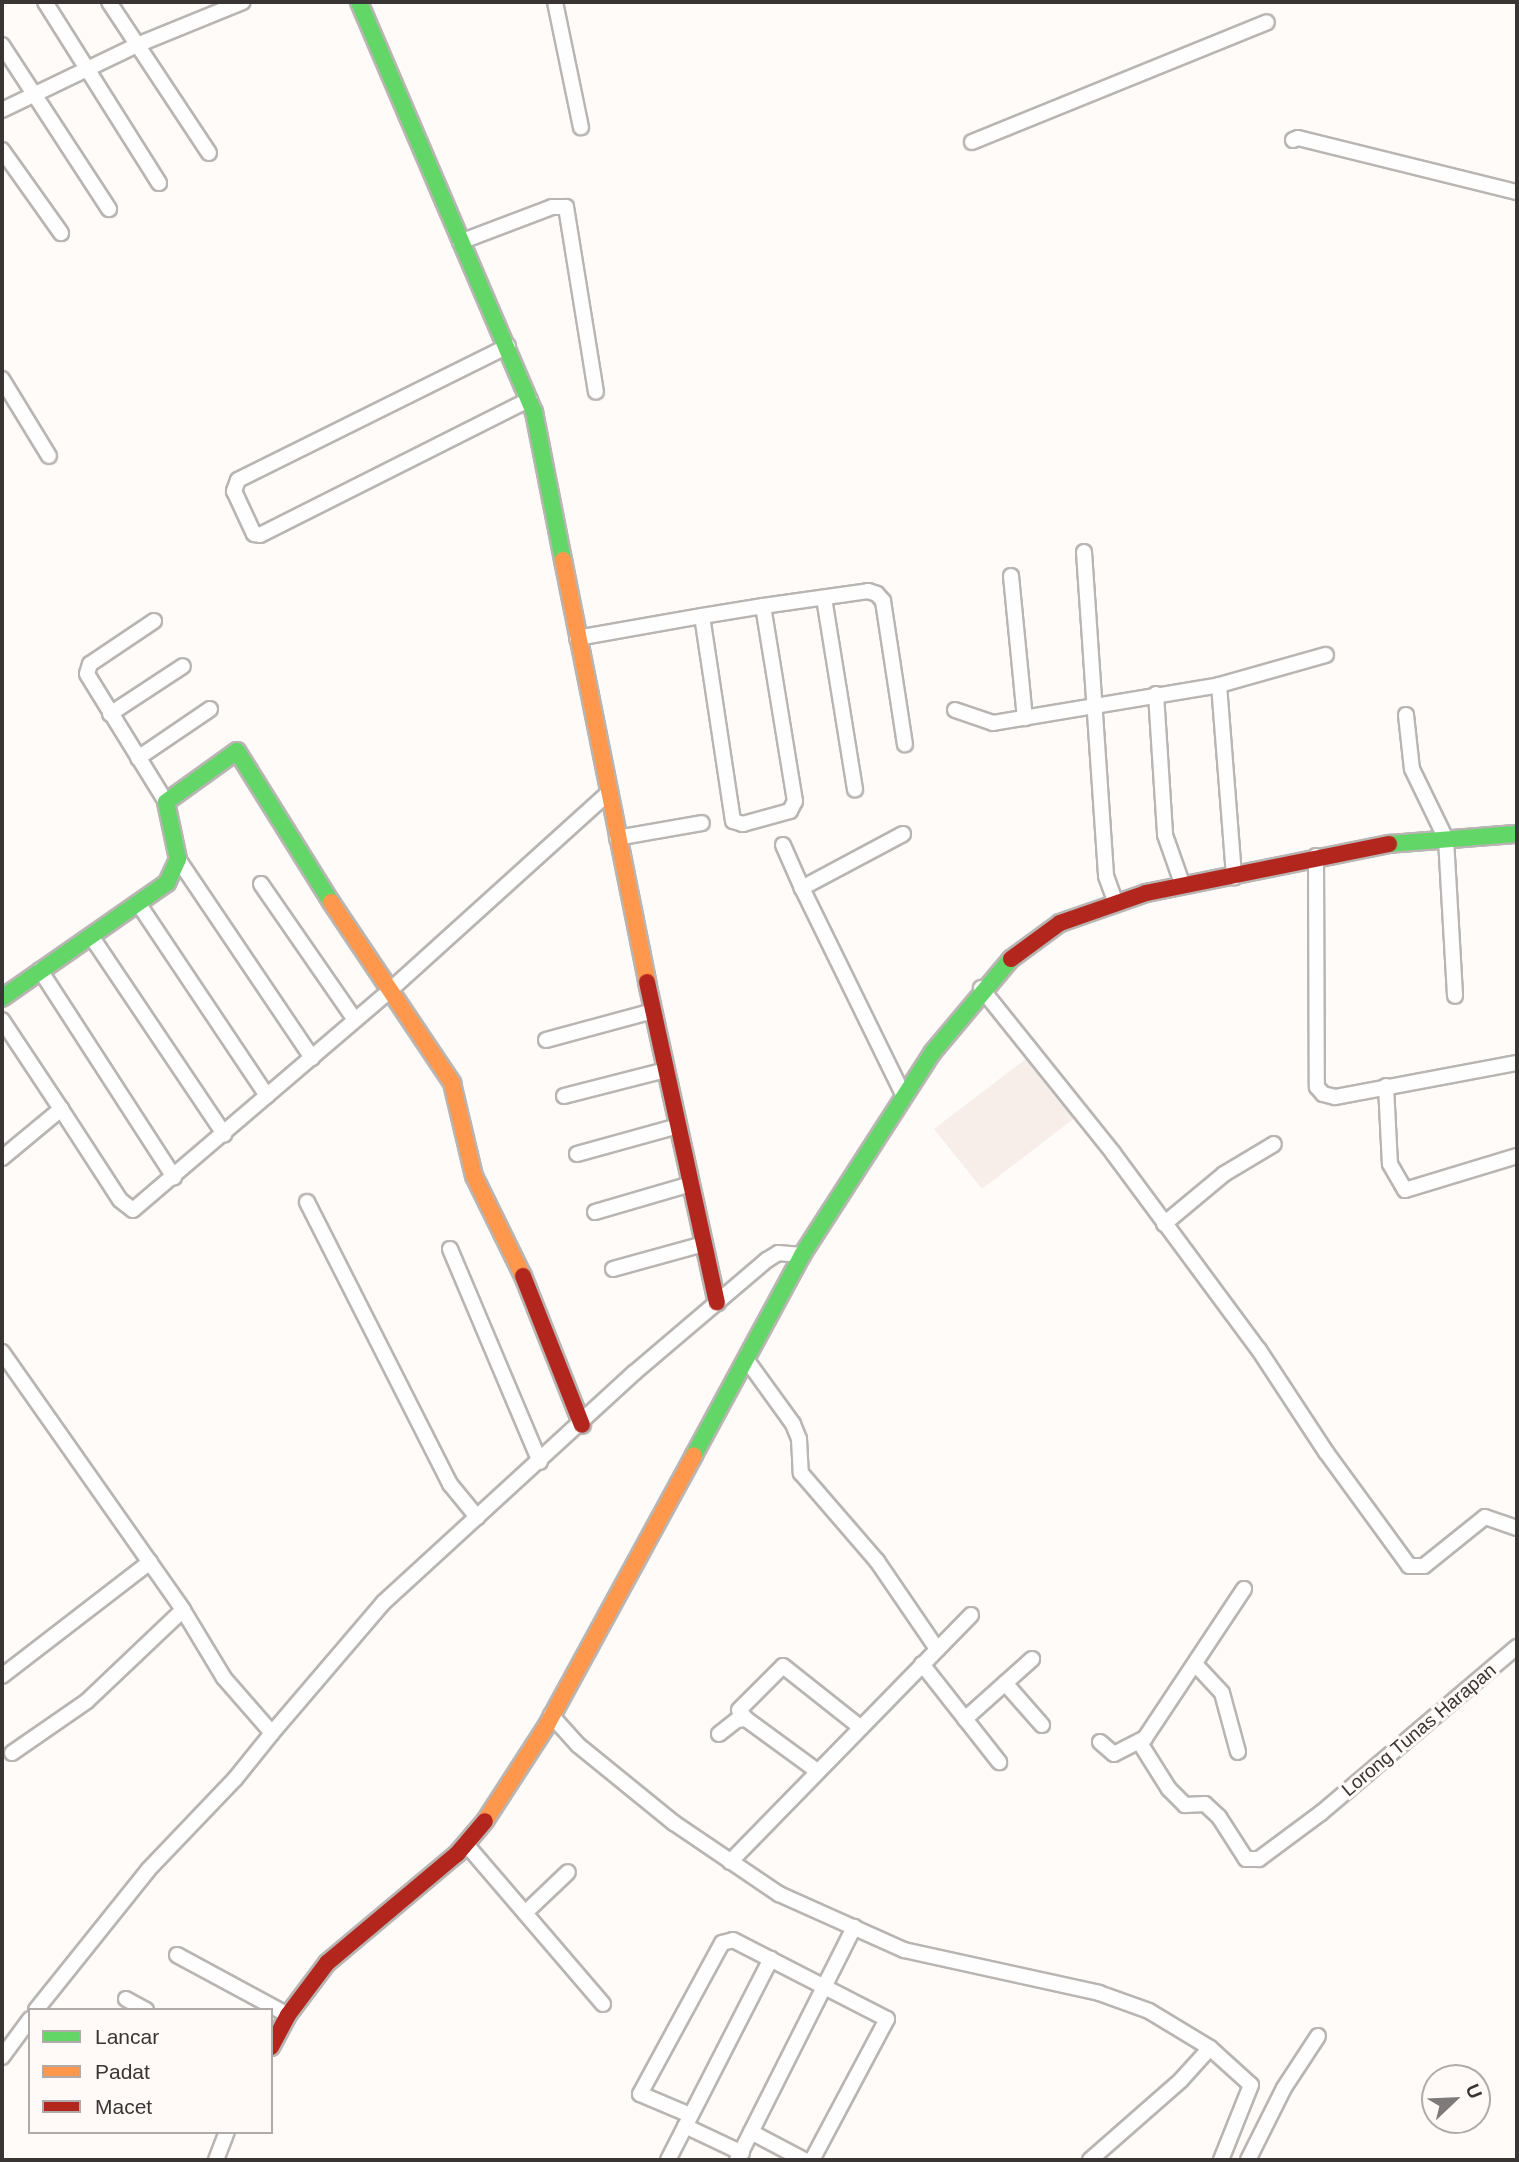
<!DOCTYPE html>
<html>
<head>
<meta charset="utf-8">
<style>
  body { margin:0 }
  #map { position:relative; width:1519px; height:2162px; overflow:hidden; background:#fefbf9; font-family:Helvetica,sans-serif }
  div>[style] { position:absolute }
  .built>* { inset:0; background:#f8eee9 }
  .roads { filter:drop-shadow(2px 0 #b8b5b3) drop-shadow(-2px 0 #b8b5b3) drop-shadow(0 2px #b8b5b3) drop-shadow(0 -2px #b8b5b3) }
  .street>* { height:14px; margin:-7px; padding:0 7px; transform-origin:7px; border-radius:7px; background:#fffefe }
  .fast>* { height:16px; margin:-8px; padding:0 8px; transform-origin:8px; border-radius:8px; background:#63d668 }
  .slow>* { height:16px; margin:-8px; padding:0 8px; transform-origin:8px; border-radius:8px; background:#ff974d }
  .jam>* { height:16px; margin:-8px; padding:0 8px; transform-origin:8px; border-radius:8px; background:#b3261e }
  span { translate:-50% -50%; white-space:nowrap; text-align:center; line-height:1.15; -webkit-text-stroke:6px #fffaf8; paint-order:stroke }
  .street-label { font-size:19px; color:#383534 }
  .frame { position:absolute; inset:0; border:4px solid #383534; pointer-events:none }
  .legend { position:absolute; left:28px; top:2008px; width:245px; height:126px; box-sizing:border-box; background:#fffaf8; border:2px solid #afabaa; margin:0; padding:9px 12px; list-style:none; font-size:21px; color:#383534 }
  .legend li { display:flex; align-items:center; gap:14px; height:35px }
  .legend b { width:35px; border:2px solid #afabaa }
  .north { position:absolute; left:1421px; top:2064px; width:70px; height:70px; box-sizing:border-box; background:#fffaf8; border:2px solid #afabaa; border-radius:50%; rotate:67deg; font-size:19px; font-weight:700; line-height:28px; text-align:center; color:#383534 }
  .north::after { content:''; display:block; margin:auto; width:24px; height:32px; background:#7d7a79; clip-path:polygon(50% 0,100% 100%,50% 72%,0 100%) }
</style>
</head>
<body>
<div id="map">
  <div class="built">
    <i style="clip-path:polygon(1027px 1058px,1076px 1117px,982px 1189px,934px 1129px)"></i>
  </div>
  <div class="roads">
    <div class="street">
      <i style="left:45px;top:2px;width:214px;rotate:57.8deg"></i>
      <i style="left:109px;top:2px;width:181px;rotate:56.5deg"></i>
      <i style="left:555px;top:2px;width:128px;rotate:78.3deg"></i>
      <i style="left:2px;top:45px;width:196px;rotate:56.9deg"></i>
      <i style="left:2px;top:110px;width:150px;rotate:-25.7deg"></i>
      <i style="left:137px;top:45px;width:114px;rotate:-22.1deg"></i>
      <i style="left:1293px;top:140px;width:5px;rotate:-22deg"></i>
      <i style="left:1298px;top:138px;width:226px;rotate:13.9deg"></i>
      <i style="left:972px;top:142px;width:318px;rotate:-22.1deg"></i>
      <i style="left:2px;top:150px;width:102px;rotate:54.6deg"></i>
      <i style="left:460px;top:242px;width:98px;rotate:-20.8deg"></i>
      <i style="left:552px;top:207px;width:14px"></i>
      <i style="left:566px;top:207px;width:187px;rotate:80.8deg"></i>
      <i style="left:508px;top:346px;width:301px;rotate:153.6deg"></i>
      <i style="left:238px;top:480px;width:12px;rotate:110deg"></i>
      <i style="left:234px;top:491px;width:47px;rotate:65.1deg"></i>
      <i style="left:254px;top:534px;width:6px;rotate:9deg"></i>
      <i style="left:260px;top:535px;width:302px;rotate:-26.7deg"></i>
      <i style="left:2px;top:379px;width:90px;rotate:58.6deg"></i>
      <i style="left:1084px;top:552px;width:325px;rotate:86.1deg"></i>
      <i style="left:1106px;top:876px;width:27px;rotate:70deg"></i>
      <i style="left:1011px;top:576px;width:143px;rotate:84.4deg"></i>
      <i style="left:824px;top:598px;width:194px;rotate:80.8deg"></i>
      <i style="left:763px;top:606px;width:106px;rotate:-8.1deg"></i>
      <i style="left:868px;top:591px;width:9px;rotate:18deg"></i>
      <i style="left:877px;top:594px;width:9px;rotate:49deg"></i>
      <i style="left:883px;top:601px;width:145px;rotate:81.3deg"></i>
      <i style="left:154px;top:621px;width:77px;rotate:146.1deg"></i>
      <i style="left:90px;top:664px;width:10px;rotate:107deg"></i>
      <i style="left:87px;top:674px;width:150px;rotate:58.3deg"></i>
      <i style="left:577px;top:638px;width:127px;rotate:-10deg"></i>
      <i style="left:702px;top:616px;width:62px;rotate:-9.3deg"></i>
      <i style="left:763px;top:606px;width:198px;rotate:80.7deg"></i>
      <i style="left:795px;top:801px;width:11px;rotate:117deg"></i>
      <i style="left:790px;top:811px;width:49px;rotate:164.5deg"></i>
      <i style="left:743px;top:824px;width:10px;rotate:-163deg"></i>
      <i style="left:733px;top:821px;width:207px;rotate:-98.6deg"></i>
      <i style="left:1219px;top:685px;width:193px;rotate:85.5deg"></i>
      <i style="left:1156px;top:694px;width:141px;rotate:86.3deg"></i>
      <i style="left:1165px;top:835px;width:54px;rotate:70.6deg"></i>
      <i style="left:955px;top:710px;width:40px;rotate:18.9deg"></i>
      <i style="left:993px;top:723px;width:229px;rotate:-9.5deg"></i>
      <i style="left:1219px;top:685px;width:111px;rotate:-15.7deg"></i>
      <i style="left:110px;top:714px;width:87px;rotate:-33.3deg"></i>
      <i style="left:1406px;top:715px;width:54px;rotate:83.7deg"></i>
      <i style="left:1412px;top:769px;width:78px;rotate:64.1deg"></i>
      <i style="left:1446px;top:839px;width:157px;rotate:86.7deg"></i>
      <i style="left:138px;top:758px;width:87px;rotate:-34.2deg"></i>
      <i style="left:903px;top:834px;width:115px;rotate:151.9deg"></i>
      <i style="left:802px;top:888px;width:232px;rotate:63.9deg"></i>
      <i style="left:617px;top:838px;width:86px;rotate:-10deg"></i>
      <i style="left:783px;top:845px;width:47px;rotate:66.2deg"></i>
      <i style="left:1316px;top:856px;width:231px;rotate:89.8deg"></i>
      <i style="left:1317px;top:1087px;width:9px;rotate:49deg"></i>
      <i style="left:1323px;top:1094px;width:12px;rotate:14deg"></i>
      <i style="left:1335px;top:1097px;width:185px;rotate:-10.6deg"></i>
      <i style="left:178px;top:859px;width:240px;rotate:56deg"></i>
      <i style="left:261px;top:884px;width:165px;rotate:55.3deg"></i>
      <i style="left:138px;top:903px;width:232px;rotate:56.2deg"></i>
      <i style="left:91px;top:936px;width:239px;rotate:56.1deg"></i>
      <i style="left:40px;top:970px;width:247px;rotate:57.1deg"></i>
      <i style="left:981px;top:988px;width:211px;rotate:51.3deg"></i>
      <i style="left:1113px;top:1153px;width:245px;rotate:53.5deg"></i>
      <i style="left:1259px;top:1350px;width:122px;rotate:56.7deg"></i>
      <i style="left:1326px;top:1452px;width:141px;rotate:53.9deg"></i>
      <i style="left:1409px;top:1566px;width:15px"></i>
      <i style="left:1424px;top:1566px;width:78px;rotate:-38.8deg"></i>
      <i style="left:1485px;top:1517px;width:34px;rotate:19deg"></i>
      <i style="left:2px;top:1020px;width:107px;rotate:56.5deg"></i>
      <i style="left:546px;top:1040px;width:111px;rotate:-15.2deg"></i>
      <i style="left:1386px;top:1086px;width:78px;rotate:87.1deg"></i>
      <i style="left:1390px;top:1164px;width:30px;rotate:60deg"></i>
      <i style="left:1405px;top:1190px;width:117px;rotate:-16.9deg"></i>
      <i style="left:564px;top:1096px;width:105px;rotate:-14.3deg"></i>
      <i style="left:577px;top:1154px;width:105px;rotate:-15.5deg"></i>
      <i style="left:2px;top:1158px;width:77px;rotate:-39.7deg"></i>
      <i style="left:61px;top:1109px;width:108px;rotate:57deg"></i>
      <i style="left:120px;top:1200px;width:16px;rotate:38deg"></i>
      <i style="left:133px;top:1210px;width:335px;rotate:-40.5deg"></i>
      <i style="left:388px;top:992px;width:298px;rotate:-42.1deg"></i>
      <i style="left:307px;top:1202px;width:316px;rotate:63.1deg"></i>
      <i style="left:450px;top:1484px;width:43px;rotate:50.7deg"></i>
      <i style="left:595px;top:1212px;width:100px;rotate:-16.3deg"></i>
      <i style="left:1164px;top:1224px;width:78px;rotate:-39.8deg"></i>
      <i style="left:1224px;top:1174px;width:58px;rotate:-31deg"></i>
      <i style="left:450px;top:1249px;width:231px;rotate:67.1deg"></i>
      <i style="left:613px;top:1269px;width:94px;rotate:-15.4deg"></i>
      <i style="left:2px;top:1352px;width:315px;rotate:54.9deg"></i>
      <i style="left:183px;top:1610px;width:79px;rotate:58.9deg"></i>
      <i style="left:224px;top:1678px;width:73px;rotate:48.9deg"></i>
      <i style="left:272px;top:1733px;width:172px;rotate:-49.5deg"></i>
      <i style="left:384px;top:1602px;width:339px;rotate:-42.5deg"></i>
      <i style="left:634px;top:1373px;width:175px;rotate:-40.4deg"></i>
      <i style="left:767px;top:1260px;width:13px;rotate:-32deg"></i>
      <i style="left:778px;top:1253px;width:24px;rotate:5deg"></i>
      <i style="left:746px;top:1359px;width:80px;rotate:54.1deg"></i>
      <i style="left:793px;top:1424px;width:16px;rotate:68deg"></i>
      <i style="left:799px;top:1439px;width:34px;rotate:87deg"></i>
      <i style="left:801px;top:1473px;width:116px;rotate:49.2deg"></i>
      <i style="left:877px;top:1561px;width:107px;rotate:55.7deg"></i>
      <i style="left:922px;top:1664px;width:125px;rotate:51.8deg"></i>
      <i style="left:1196px;top:1665px;width:38px;rotate:47deg"></i>
      <i style="left:1222px;top:1693px;width:61px;rotate:74.8deg"></i>
      <i style="left:2px;top:1676px;width:187px;rotate:-37.6deg"></i>
      <i style="left:1005px;top:1683px;width:56px;rotate:48.6deg"></i>
      <i style="left:551px;top:1715px;width:40px;rotate:48deg"></i>
      <i style="left:578px;top:1745px;width:124px;rotate:39.1deg"></i>
      <i style="left:674px;top:1823px;width:127px;rotate:34.1deg"></i>
      <i style="left:779px;top:1894px;width:137px;rotate:24.1deg"></i>
      <i style="left:904px;top:1950px;width:200px;rotate:12.4deg"></i>
      <i style="left:1099px;top:1993px;width:53px;rotate:19.8deg"></i>
      <i style="left:1149px;top:2011px;width:71px;rotate:31.2deg"></i>
      <i style="left:1210px;top:2048px;width:55px;rotate:42.1deg"></i>
      <i style="left:1251px;top:2085px;width:81px;rotate:111.8deg"></i>
      <i style="left:746px;top:1719px;width:11px;rotate:-128deg"></i>
      <i style="left:739px;top:1710px;width:62px;rotate:-45deg"></i>
      <i style="left:783px;top:1666px;width:98px;rotate:38.4deg"></i>
      <i style="left:965px;top:1719px;width:90px;rotate:-41.8deg"></i>
      <i style="left:719px;top:1734px;width:23px;rotate:-38deg"></i>
      <i style="left:737px;top:1720px;width:9px;rotate:-6deg"></i>
      <i style="left:746px;top:1719px;width:88px;rotate:36.2deg"></i>
      <i style="left:1100px;top:1742px;width:18px;rotate:41deg"></i>
      <i style="left:1114px;top:1754px;width:35px;rotate:-27deg"></i>
      <i style="left:1145px;top:1738px;width:179px;rotate:-56.4deg"></i>
      <i style="left:1140px;top:1743px;width:54px;rotate:57.8deg"></i>
      <i style="left:1169px;top:1789px;width:23px;rotate:45deg"></i>
      <i style="left:1185px;top:1805px;width:20px;rotate:-3deg"></i>
      <i style="left:1205px;top:1804px;width:19px;rotate:43deg"></i>
      <i style="left:1219px;top:1817px;width:50px;rotate:57.3deg"></i>
      <i style="left:1246px;top:1859px;width:13px"></i>
      <i style="left:1259px;top:1859px;width:77px;rotate:-36.6deg"></i>
      <i style="left:1321px;top:1813px;width:257px;rotate:-40.3deg"></i>
      <i style="left:12px;top:1753px;width:91px;rotate:-34.7deg"></i>
      <i style="left:87px;top:1701px;width:132px;rotate:-43.5deg"></i>
      <i style="left:465px;top:1843px;width:212px;rotate:49.4deg"></i>
      <i style="left:730px;top:1862px;width:345px;rotate:-45.7deg"></i>
      <i style="left:525px;top:1913px;width:59px;rotate:-43.6deg"></i>
      <i style="left:177px;top:1955px;width:126px;rotate:28.4deg"></i>
      <i style="left:126px;top:1999px;width:23px;rotate:29deg"></i>
      <i style="left:36px;top:2010px;width:179px;rotate:-51.3deg"></i>
      <i style="left:148px;top:1870px;width:126px;rotate:-46.3deg"></i>
      <i style="left:235px;top:1779px;width:59px;rotate:-51.2deg"></i>
      <i style="left:2px;top:2057px;width:47px;rotate:-53.6deg"></i>
      <i style="left:690px;top:2115px;width:54px;rotate:-157.2deg"></i>
      <i style="left:640px;top:2094px;width:172px;rotate:-61.5deg"></i>
      <i style="left:722px;top:1943px;width:11px;rotate:-15deg"></i>
      <i style="left:733px;top:1940px;width:173px;rotate:27.2deg"></i>
      <i style="left:887px;top:2019px;width:160px;rotate:118deg"></i>
      <i style="left:685px;top:2126px;width:63px;rotate:25.3deg"></i>
      <i style="left:751px;top:2132px;width:60px;rotate:27.8deg"></i>
      <i style="left:216px;top:2160px;width:30px;rotate:-69deg"></i>
      <i style="left:668px;top:2160px;width:226px;rotate:-62.9deg"></i>
      <i style="left:737px;top:2160px;width:261px;rotate:-63.3deg"></i>
      <i style="left:1090px;top:2160px;width:121px;rotate:-41.3deg"></i>
      <i style="left:1181px;top:2080px;width:43px;rotate:-47.8deg"></i>
      <i style="left:1248px;top:2160px;width:80px;rotate:-63.4deg"></i>
      <i style="left:1284px;top:2088px;width:62px;rotate:-56.8deg"></i>
    </div>
    <div class="fast">
      <i style="left:359px;top:2px;width:446px;rotate:66.9deg"></i>
      <i style="left:534px;top:412px;width:151px;rotate:78.9deg"></i>
      <i style="left:1389px;top:844px;width:128px;rotate:-4.5deg"></i>
      <i style="left:2px;top:998px;width:201px;rotate:-34.9deg"></i>
      <i style="left:167px;top:883px;width:26px;rotate:-65deg"></i>
      <i style="left:178px;top:859px;width:58px;rotate:-101.9deg"></i>
      <i style="left:166px;top:802px;width:87px;rotate:-35.7deg"></i>
      <i style="left:237px;top:751px;width:178px;rotate:58.1deg"></i>
      <i style="left:694px;top:1455px;width:227px;rotate:-61.6deg"></i>
      <i style="left:802px;top:1255px;width:240px;rotate:-57.2deg"></i>
      <i style="left:932px;top:1053px;width:123px;rotate:-50deg"></i>
    </div>
    <div class="slow">
      <i style="left:563px;top:560px;width:430px;rotate:78.7deg"></i>
      <i style="left:331px;top:902px;width:218px;rotate:56.2deg"></i>
      <i style="left:452px;top:1083px;width:96px;rotate:76.7deg"></i>
      <i style="left:474px;top:1176px;width:111px;rotate:63.9deg"></i>
      <i style="left:485px;top:1821px;width:114px;rotate:-57.1deg"></i>
      <i style="left:547px;top:1725px;width:307px;rotate:-61.4deg"></i>
    </div>
    <div class="jam">
      <i style="left:1011px;top:959px;width:61px;rotate:-36.3deg"></i>
      <i style="left:1060px;top:923px;width:91px;rotate:-19.2deg"></i>
      <i style="left:1146px;top:893px;width:248px;rotate:-11.4deg"></i>
      <i style="left:647px;top:982px;width:328px;rotate:77.7deg"></i>
      <i style="left:523px;top:1276px;width:160px;rotate:68.4deg"></i>
      <i style="left:271px;top:2047px;width:36px;rotate:-62deg"></i>
      <i style="left:288px;top:2015px;width:65px;rotate:-53.1deg"></i>
      <i style="left:327px;top:1963px;width:170px;rotate:-40deg"></i>
      <i style="left:457px;top:1854px;width:43px;rotate:-49.7deg"></i>
    </div>
  </div>
  <div class="street-label">
    <span style="left:1419px;top:1730px;rotate:-40deg">Lorong Tunas Harapan</span>
  </div>
  <div class="frame"></div>
  <ul class="legend">
  <li><b style="height:9px;background:#63d668"></b>Lancar</li>
  <li><b style="height:9px;background:#ff974d"></b>Padat</li>
  <li><b style="height:9px;background:#b3261e"></b>Macet</li>
  </ul>
  <div class="north">U</div>
</div>
</body>
</html>
